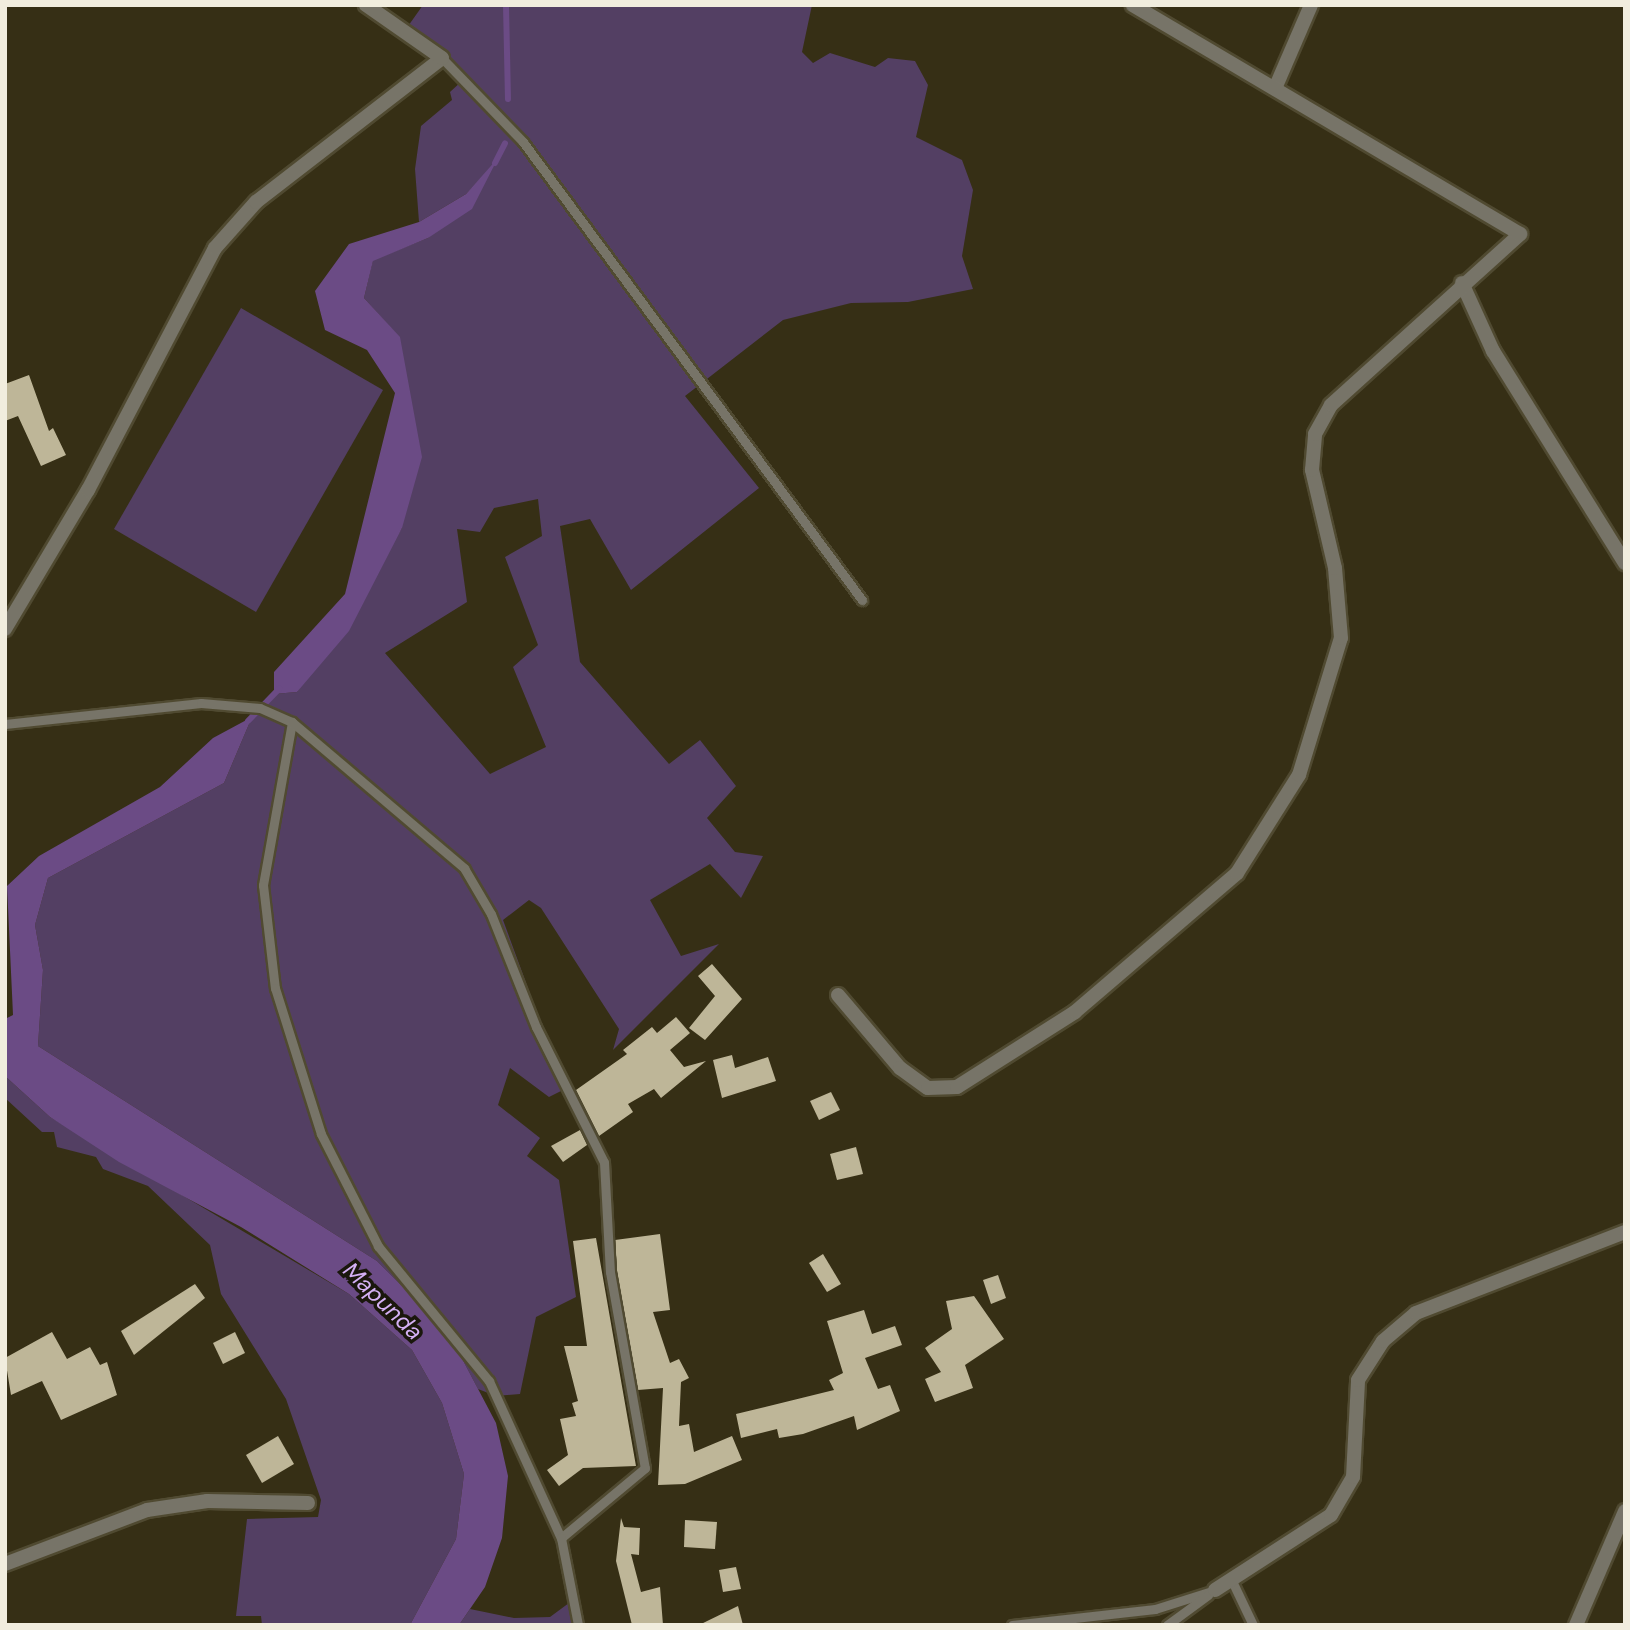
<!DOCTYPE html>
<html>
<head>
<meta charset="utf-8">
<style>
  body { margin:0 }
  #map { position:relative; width:1630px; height:1630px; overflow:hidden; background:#362f15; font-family:"DM Sans",sans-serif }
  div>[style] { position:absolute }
  .green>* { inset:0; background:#533f63 }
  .water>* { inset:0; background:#6b4b85 }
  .stream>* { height:6px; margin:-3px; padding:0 3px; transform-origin:3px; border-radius:3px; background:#6b4b85 }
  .building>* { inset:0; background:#beb698 }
  .roads { filter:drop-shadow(2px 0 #504a31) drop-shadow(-2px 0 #504a31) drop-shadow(0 2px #504a31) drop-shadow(0 -2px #504a31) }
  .lane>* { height:9px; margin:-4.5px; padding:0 4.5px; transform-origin:4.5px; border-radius:4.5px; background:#777468 }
  .street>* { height:14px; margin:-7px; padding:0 7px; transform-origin:7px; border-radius:7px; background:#777468 }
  span { translate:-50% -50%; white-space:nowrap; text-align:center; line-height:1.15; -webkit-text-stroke:7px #1a170c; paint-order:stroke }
  .water-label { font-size:23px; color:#d4b0f4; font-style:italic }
  .frame { position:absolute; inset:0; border:7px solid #f1edde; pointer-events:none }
</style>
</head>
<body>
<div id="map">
  <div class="green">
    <i style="clip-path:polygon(evenodd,423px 5px,812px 5px,802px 52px,813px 63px,830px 53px,875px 67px,888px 58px,915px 61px,928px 85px,916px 137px,962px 160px,973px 190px,962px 256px,973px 289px,908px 302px,851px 303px,783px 320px,685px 396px,759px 488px,631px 590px,590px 519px,560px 526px,580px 662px,669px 764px,700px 740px,736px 786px,707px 818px,735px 852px,763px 856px,741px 898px,710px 864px,650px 900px,681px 956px,719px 944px,613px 1050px,619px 1029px,541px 908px,529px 900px,503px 920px,565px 1089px,549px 1097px,510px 1068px,498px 1105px,540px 1138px,527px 1156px,559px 1180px,576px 1297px,536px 1317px,520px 1394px,496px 1396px,478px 1389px,448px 1332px,377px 1261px,38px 1046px,43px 970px,35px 925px,48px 878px,224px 783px,252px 717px,274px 694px,297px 692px,402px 528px,400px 338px,364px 298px,373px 260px,428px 238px,498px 160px,466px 194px,419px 222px,415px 169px,421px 126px,452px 100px,450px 92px,463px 80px,406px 29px,423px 5px,538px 499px,542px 536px,505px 557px,538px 645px,513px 667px,546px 747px,490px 774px,385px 653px,467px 602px,457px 529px,480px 532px,494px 508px,538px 499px)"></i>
    <i style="clip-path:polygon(241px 308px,383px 390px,256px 612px,114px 529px)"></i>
    <i style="clip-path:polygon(5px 1076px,50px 1117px,349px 1294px,412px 1350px,442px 1403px,464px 1474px,456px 1539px,410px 1625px,262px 1625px,261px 1616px,236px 1616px,247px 1519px,318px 1517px,321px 1500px,286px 1399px,221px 1294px,210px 1245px,148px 1186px,103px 1169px,96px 1157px,57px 1147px,54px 1132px,42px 1132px,5px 1098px)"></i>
    <i style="clip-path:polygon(573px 1600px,578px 1625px,459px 1625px,470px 1609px,514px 1618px,550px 1617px)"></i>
  </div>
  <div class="water">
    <i style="clip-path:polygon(498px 158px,472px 209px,428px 238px,373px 261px,364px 298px,400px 337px,422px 457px,402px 528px,349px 631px,297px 692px,274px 694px,274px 672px,345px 594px,395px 393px,367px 350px,325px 330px,315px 291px,349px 244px,419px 222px,466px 194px)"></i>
    <i style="clip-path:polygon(252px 717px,224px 783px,48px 878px,35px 925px,43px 970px,38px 1046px,377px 1261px,448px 1332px,496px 1423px,508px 1476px,502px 1538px,485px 1587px,459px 1625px,410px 1625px,456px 1539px,464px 1474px,442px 1403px,412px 1350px,349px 1294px,241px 1227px,119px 1162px,50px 1117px,5px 1076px,5px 1019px,13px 1015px,7px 886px,39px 856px,160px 787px,213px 738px)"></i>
  </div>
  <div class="stream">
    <i style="left:506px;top:5px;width:94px;rotate:88.8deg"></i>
    <i style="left:495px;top:163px;width:22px;rotate:-63deg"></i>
    <i style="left:248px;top:721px;width:45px;rotate:-45.9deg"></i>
  </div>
  <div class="building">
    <i style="clip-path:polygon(29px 375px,49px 431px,53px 428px,66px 455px,41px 466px,18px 416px,5px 421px,5px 384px)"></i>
    <i style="clip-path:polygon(712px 964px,742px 999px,705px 1040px,689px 1028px,715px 996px,698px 976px)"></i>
    <i style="clip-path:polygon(676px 1017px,690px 1033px,670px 1050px,684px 1067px,706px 1061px,661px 1098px,654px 1089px,628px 1104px,633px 1112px,599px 1136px,576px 1090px,627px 1054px,623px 1050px,652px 1027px,657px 1033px)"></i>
    <i style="clip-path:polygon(732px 1055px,735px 1068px,768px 1057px,776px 1081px,722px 1098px,713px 1060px)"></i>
    <i style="clip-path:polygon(831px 1092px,840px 1110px,819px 1120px,810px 1101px)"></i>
    <i style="clip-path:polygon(580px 1130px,587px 1145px,563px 1162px,551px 1146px)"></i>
    <i style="clip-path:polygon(856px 1147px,863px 1174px,837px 1180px,830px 1154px)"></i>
    <i style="clip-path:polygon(660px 1234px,670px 1310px,653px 1312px,670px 1363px,679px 1359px,689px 1378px,681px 1382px,679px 1426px,689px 1424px,694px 1452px,732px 1436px,742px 1460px,685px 1484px,658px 1485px,663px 1388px,638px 1390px,617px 1271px,615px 1240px)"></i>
    <i style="clip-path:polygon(596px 1238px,636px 1466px,583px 1468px,559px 1486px,547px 1470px,568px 1455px,560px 1419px,576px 1416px,572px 1403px,578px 1401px,564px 1346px,587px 1346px,573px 1241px)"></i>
    <i style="clip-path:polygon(823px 1254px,841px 1284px,827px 1292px,809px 1263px)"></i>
    <i style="clip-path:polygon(998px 1275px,1006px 1298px,991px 1304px,983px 1280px)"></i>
    <i style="clip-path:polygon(195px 1284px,205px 1298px,134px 1355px,121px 1331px)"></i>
    <i style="clip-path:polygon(974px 1296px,1004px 1339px,965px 1365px,973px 1388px,935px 1402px,925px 1379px,941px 1372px,925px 1348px,952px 1329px,946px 1301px)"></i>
    <i style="clip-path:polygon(864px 1310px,872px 1334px,895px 1326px,902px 1345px,865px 1358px,878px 1389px,890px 1385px,900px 1411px,857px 1430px,854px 1416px,803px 1434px,779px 1438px,777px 1429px,741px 1438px,736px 1414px,834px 1390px,829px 1380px,843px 1373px,827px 1321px)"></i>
    <i style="clip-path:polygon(52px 1332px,67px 1359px,90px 1347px,100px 1365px,107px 1362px,117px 1395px,61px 1420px,42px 1381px,11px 1395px,5px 1358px)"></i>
    <i style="clip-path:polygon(235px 1332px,245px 1353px,223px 1364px,213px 1343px)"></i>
    <i style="clip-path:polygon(278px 1436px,294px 1464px,262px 1483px,246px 1455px)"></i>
    <i style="clip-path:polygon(621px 1518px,624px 1527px,640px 1528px,639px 1555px,631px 1554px,641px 1592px,660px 1587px,663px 1625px,632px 1625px,616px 1561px)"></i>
    <i style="clip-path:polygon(685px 1520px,717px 1522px,715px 1549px,684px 1547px)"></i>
    <i style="clip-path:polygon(736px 1567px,741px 1589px,723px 1592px,719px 1570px)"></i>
    <i style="clip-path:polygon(738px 1606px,743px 1625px,699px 1625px)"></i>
  </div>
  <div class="roads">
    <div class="lane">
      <i style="left:442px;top:58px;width:117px;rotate:46deg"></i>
      <i style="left:523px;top:142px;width:570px;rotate:53.49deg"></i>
      <i style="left:292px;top:722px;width:166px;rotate:100.1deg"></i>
      <i style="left:263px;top:885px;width:104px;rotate:83.4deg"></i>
      <i style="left:275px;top:988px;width:153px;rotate:72.5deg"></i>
      <i style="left:321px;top:1134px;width:126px;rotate:63deg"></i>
      <i style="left:378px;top:1246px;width:175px;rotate:50.6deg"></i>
      <i style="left:489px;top:1381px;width:173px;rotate:65.4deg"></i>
      <i style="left:5px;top:724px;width:197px;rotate:-6.1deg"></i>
      <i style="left:201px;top:703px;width:59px;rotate:4.8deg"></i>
      <i style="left:260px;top:708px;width:35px;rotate:24deg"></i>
      <i style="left:292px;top:722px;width:226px;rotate:40.3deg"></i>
      <i style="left:464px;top:868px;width:53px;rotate:59.6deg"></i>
      <i style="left:491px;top:914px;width:122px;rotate:68.3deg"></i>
      <i style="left:536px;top:1027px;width:151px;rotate:63.3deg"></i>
      <i style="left:604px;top:1162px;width:110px;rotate:86.9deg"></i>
      <i style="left:610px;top:1272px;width:199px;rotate:79.9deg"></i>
      <i style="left:645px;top:1468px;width:109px;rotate:140.2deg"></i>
      <i style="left:561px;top:1538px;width:89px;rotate:78.9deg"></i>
      <i style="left:1232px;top:1581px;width:49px;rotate:64.5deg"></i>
      <i style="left:1012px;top:1625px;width:144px;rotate:-6.4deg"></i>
      <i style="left:1155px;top:1609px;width:63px;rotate:-17.6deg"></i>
      <i style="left:1167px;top:1625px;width:51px;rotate:-36.2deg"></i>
    </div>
    <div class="street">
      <i style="left:1276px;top:86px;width:88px;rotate:-66.6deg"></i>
      <i style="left:1462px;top:283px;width:75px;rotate:65.5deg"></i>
      <i style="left:1493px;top:351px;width:250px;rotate:58.1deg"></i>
      <i style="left:5px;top:629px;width:162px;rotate:-59.2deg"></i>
      <i style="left:88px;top:490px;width:273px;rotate:-62.3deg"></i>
      <i style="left:215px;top:248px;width:62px;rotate:-48.3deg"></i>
      <i style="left:256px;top:202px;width:235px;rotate:-37.7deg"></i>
      <i style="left:442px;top:58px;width:93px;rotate:-145.1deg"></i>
      <i style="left:838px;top:995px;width:96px;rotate:49.7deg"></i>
      <i style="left:900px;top:1068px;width:34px;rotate:36deg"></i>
      <i style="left:928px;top:1088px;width:29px;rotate:-2deg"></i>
      <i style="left:957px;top:1087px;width:140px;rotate:-32.4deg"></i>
      <i style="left:1075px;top:1012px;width:213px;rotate:-40.6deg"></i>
      <i style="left:1237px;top:873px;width:116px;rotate:-57.7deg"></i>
      <i style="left:1299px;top:775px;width:143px;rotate:-73deg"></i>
      <i style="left:1341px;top:638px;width:70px;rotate:-94.9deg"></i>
      <i style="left:1335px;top:568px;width:101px;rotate:-103.2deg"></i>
      <i style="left:1312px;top:470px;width:36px;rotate:-85deg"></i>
      <i style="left:1315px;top:434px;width:33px;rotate:-61deg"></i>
      <i style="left:1331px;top:405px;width:255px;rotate:-42.1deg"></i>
      <i style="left:1520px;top:234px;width:450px;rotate:-149.4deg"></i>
      <i style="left:5px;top:1564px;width:152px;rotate:-20.8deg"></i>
      <i style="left:147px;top:1510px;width:61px;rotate:-8.5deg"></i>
      <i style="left:207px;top:1501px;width:101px;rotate:1.1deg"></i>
      <i style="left:1215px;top:1590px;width:138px;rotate:-32.9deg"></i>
      <i style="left:1331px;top:1515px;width:44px;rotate:-59.9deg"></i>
      <i style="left:1353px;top:1477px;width:97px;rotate:-87deg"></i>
      <i style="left:1358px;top:1380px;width:46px;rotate:-57.3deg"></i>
      <i style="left:1383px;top:1341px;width:43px;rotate:-40.3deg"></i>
      <i style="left:1416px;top:1313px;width:224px;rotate:-21.2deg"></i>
      <i style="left:1576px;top:1625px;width:124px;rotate:-66.7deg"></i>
    </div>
  </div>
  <div class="water-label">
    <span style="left:383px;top:1301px;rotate:44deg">Mapunda</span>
  </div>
  <div class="frame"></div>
</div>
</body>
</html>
